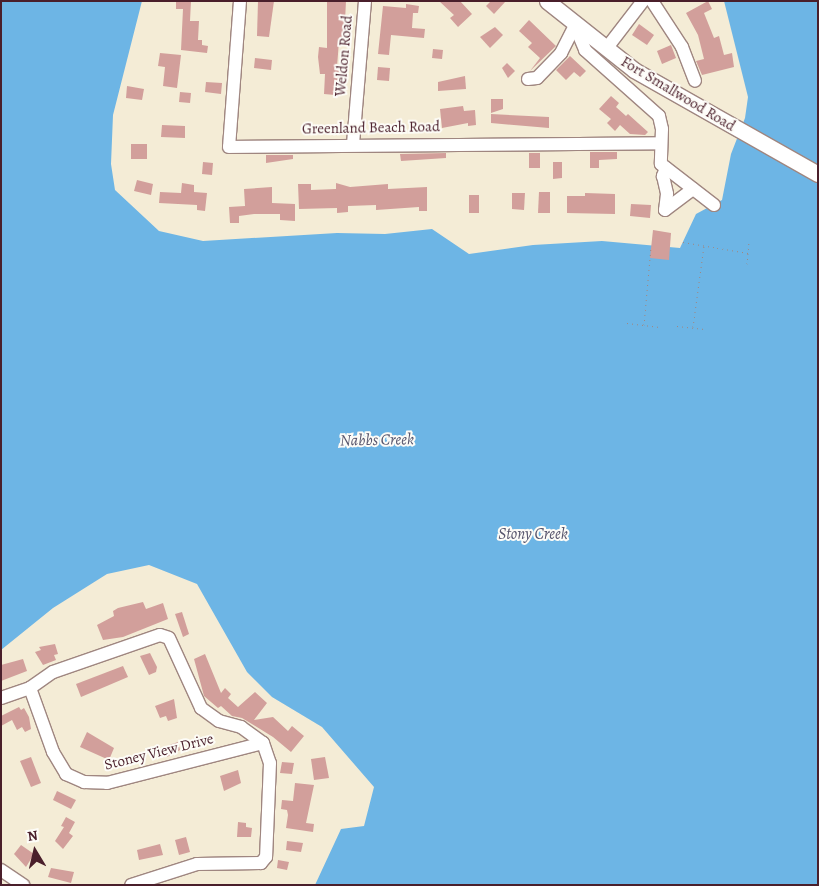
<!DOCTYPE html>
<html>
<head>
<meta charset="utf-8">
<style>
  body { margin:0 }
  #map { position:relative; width:819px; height:886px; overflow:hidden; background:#f4ecd6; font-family:Alegreya,serif }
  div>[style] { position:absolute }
  .water>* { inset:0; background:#6db5e5 }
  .building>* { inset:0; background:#d29f9b }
  .path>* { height:1px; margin-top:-0.5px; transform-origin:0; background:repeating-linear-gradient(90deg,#9f8680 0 1px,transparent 0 5px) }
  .roads { filter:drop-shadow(1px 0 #9f8680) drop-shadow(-1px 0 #9f8680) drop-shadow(0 1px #9f8680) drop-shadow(0 -1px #9f8680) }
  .minor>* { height:12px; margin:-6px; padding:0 6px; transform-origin:6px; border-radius:6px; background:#fff }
  .major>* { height:15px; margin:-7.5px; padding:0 7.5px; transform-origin:7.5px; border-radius:7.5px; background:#fff }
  span { translate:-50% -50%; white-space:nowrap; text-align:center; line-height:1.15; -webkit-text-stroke:4px #fdfcf7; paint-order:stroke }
  .street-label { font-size:15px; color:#4a1f2b }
  .water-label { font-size:16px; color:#56546c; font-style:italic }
  .frame { position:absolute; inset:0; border:2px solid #4a1f2b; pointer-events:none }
  .north { position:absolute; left:10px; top:826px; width:50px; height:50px; -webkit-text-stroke:4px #fdfcf7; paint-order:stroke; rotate:351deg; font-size:14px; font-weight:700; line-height:20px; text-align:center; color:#4a1f2b }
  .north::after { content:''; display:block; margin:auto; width:18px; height:22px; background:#4a1f2b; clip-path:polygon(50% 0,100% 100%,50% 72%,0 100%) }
</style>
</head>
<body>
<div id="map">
  <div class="water">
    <i style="clip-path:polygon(1px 1px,142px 1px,113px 115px,111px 164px,115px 190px,159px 231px,203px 241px,337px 233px,385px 234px,432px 229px,469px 254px,533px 245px,602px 241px,680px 248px,696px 214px,722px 200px,731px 154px,745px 118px,748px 97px,724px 1px,818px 1px,818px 885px,315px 885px,341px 829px,364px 826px,374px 787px,322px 727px,272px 697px,247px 672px,197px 584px,149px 565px,107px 574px,53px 608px,1px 650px)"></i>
  </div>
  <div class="building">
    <i style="clip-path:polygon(176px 1px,191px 1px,190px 21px,199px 21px,198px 40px,202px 40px,202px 45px,208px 46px,207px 53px,181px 50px,183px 9px,176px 9px)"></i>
    <i style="clip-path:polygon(258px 1px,274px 1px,269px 37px,257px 36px)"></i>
    <i style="clip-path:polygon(327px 1px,346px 1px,344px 42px,339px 41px,337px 67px,341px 67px,341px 91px,336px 91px,335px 95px,324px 94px,325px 74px,320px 74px,318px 57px,319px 47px,327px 48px)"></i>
    <i style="clip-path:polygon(439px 1px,460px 1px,472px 14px,458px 27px,450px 18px,454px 15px)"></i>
    <i style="clip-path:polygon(491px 1px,506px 1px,494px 14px,486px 6px)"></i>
    <i style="clip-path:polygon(708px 1px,712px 9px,704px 13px,714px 38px,719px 36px,724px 55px,732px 53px,734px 67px,702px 75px,696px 61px,704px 59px,698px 35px,686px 13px)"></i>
    <i style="clip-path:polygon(406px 4px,419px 6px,418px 13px,413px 13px,412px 28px,425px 29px,424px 38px,391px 35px,389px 55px,378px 54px,383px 6px,406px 8px)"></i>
    <i style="clip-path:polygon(529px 20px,556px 46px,530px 71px,540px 58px,528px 47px,532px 43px,519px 31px)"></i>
    <i style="clip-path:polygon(639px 24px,654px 35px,647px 45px,632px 35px)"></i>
    <i style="clip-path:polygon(495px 27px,503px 35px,490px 48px,480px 37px)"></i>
    <i style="clip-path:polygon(671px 45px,676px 58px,662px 64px,657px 51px)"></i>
    <i style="clip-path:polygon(433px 49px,443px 50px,442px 59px,432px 58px)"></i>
    <i style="clip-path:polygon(160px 53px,181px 55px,177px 88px,163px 86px,165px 67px,158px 66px)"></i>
    <i style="clip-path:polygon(570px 56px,586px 71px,580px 77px,574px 72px,566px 80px,556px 70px)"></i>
    <i style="clip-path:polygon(255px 58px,272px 60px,271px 70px,254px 68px)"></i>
    <i style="clip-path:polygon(507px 63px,515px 71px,508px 78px,502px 68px)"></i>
    <i style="clip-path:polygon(378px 67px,390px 68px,389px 81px,377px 80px)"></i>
    <i style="clip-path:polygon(465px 76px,466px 89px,438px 91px,438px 82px)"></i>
    <i style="clip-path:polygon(206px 82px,222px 83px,221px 94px,205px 92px)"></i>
    <i style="clip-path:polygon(127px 86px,144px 89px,142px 100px,126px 98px)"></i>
    <i style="clip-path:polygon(180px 92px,191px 93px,190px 103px,179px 102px)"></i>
    <i style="clip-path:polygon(611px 96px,619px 103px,616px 107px,626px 116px,628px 114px,648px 132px,645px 135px,630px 134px,620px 125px,615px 131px,607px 123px,611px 119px,599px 109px)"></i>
    <i style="clip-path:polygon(491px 99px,503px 99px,503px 109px,491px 113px)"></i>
    <i style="clip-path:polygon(463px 106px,464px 111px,475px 110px,476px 125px,468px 126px,468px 123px,442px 128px,440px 109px)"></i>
    <i style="clip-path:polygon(491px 114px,549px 117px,549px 128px,491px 123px)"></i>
    <i style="clip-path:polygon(162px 125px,185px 126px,185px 138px,161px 137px)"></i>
    <i style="clip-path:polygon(131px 144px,147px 144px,147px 159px,131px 159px)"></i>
    <i style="clip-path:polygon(590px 152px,617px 152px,617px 159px,599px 160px,599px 168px,590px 168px)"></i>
    <i style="clip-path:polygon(446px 153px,446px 158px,401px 161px,400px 154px)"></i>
    <i style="clip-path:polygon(529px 153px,540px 153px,540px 168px,529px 168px)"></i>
    <i style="clip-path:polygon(266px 155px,293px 155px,293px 159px,266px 163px)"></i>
    <i style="clip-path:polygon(203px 162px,213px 163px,212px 175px,202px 174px)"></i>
    <i style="clip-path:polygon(553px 162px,562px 162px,562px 178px,553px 179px)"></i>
    <i style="clip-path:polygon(137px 180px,153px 184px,151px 195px,134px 191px)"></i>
    <i style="clip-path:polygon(182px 183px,194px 185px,194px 192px,207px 193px,205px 211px,197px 210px,197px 205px,159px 203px,160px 192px,181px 193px)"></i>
    <i style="clip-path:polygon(336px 183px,350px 187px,388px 184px,388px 189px,427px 187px,427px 211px,419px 211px,419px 207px,376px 210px,376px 205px,348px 206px,348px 212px,337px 213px,337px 208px,299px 209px,298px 184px,311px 184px,311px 190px,336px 189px)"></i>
    <i style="clip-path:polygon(272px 187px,272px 203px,295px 204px,295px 221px,280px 220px,280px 214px,254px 214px,239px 216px,239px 223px,230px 223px,229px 207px,245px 206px,244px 189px)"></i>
    <i style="clip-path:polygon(539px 192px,550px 192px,550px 213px,538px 213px)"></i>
    <i style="clip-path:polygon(512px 193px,525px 193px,524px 210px,512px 209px)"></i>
    <i style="clip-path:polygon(585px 193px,615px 194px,615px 214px,567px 213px,567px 196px,585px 196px)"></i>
    <i style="clip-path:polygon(469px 195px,479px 195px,479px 213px,469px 213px)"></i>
    <i style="clip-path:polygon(631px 204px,651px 205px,650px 218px,630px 216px)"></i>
    <i style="clip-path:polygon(653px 230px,671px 233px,669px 260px,650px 258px)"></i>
    <i style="clip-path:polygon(143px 602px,146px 609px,163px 603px,168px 619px,123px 637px,103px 640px,97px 625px,114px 616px,113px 611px,118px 608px)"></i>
    <i style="clip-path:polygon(182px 612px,189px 634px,183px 637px,175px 614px)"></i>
    <i style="clip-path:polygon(55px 644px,58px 654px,54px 655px,56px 660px,43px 665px,35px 652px,41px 650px,39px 647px)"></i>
    <i style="clip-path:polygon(150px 653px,157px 667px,156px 672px,149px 675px,140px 656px)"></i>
    <i style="clip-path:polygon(205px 654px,221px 693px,225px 688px,231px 694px,228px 698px,238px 707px,255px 692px,267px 703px,254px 720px,273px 717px,288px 731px,292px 726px,304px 736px,291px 752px,273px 737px,242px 718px,232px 716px,221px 706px,218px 708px,204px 696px,194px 659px)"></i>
    <i style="clip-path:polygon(23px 659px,27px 671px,1px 681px,1px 665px)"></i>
    <i style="clip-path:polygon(123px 666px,128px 677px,81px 697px,76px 684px)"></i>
    <i style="clip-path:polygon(174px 699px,177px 718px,168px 721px,166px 716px,160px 718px,155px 706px)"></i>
    <i style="clip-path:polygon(19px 707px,21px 710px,24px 708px,29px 717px,31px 729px,25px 732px,22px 727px,17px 730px,12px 720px,1px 726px,1px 716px)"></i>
    <i style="clip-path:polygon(87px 732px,114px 748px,109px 760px,80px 747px)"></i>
    <i style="clip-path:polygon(178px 742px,180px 750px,167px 757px,165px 750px,170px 749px,169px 745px)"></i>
    <i style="clip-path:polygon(31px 757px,41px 783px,31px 787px,20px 761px)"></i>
    <i style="clip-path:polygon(325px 757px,329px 778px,314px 780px,311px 759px)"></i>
    <i style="clip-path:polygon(282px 762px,294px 763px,292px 774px,280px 773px)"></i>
    <i style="clip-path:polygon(238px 770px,241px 783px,224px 791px,220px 776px)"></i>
    <i style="clip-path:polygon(295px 783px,314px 785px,306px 823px,314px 824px,313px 832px,286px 828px,288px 815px,287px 810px,281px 809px,282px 800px,293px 801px)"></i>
    <i style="clip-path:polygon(57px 791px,76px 800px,71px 809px,53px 800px)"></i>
    <i style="clip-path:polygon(66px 817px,75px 822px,69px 833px,73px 836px,63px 849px,55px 841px,64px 827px,61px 826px)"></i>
    <i style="clip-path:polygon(238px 822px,246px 823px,246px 827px,252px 828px,251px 837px,237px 837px)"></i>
    <i style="clip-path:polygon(186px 837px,190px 852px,179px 855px,175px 840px)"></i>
    <i style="clip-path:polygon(287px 841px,303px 843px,301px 852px,286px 850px)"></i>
    <i style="clip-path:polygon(160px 844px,163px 855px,139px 860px,137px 850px)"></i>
    <i style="clip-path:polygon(21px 845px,34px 854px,26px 867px,14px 854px)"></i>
    <i style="clip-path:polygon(278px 860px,289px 862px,287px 870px,277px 868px)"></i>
    <i style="clip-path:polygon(51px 868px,74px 872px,71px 883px,48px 877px)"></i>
  </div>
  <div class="path">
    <i style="left:683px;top:242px;width:66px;rotate:9.6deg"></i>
    <i style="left:747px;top:264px;width:23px;rotate:-85deg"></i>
    <i style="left:627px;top:323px;width:33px;rotate:7deg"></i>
    <i style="left:644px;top:325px;width:78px;rotate:-84.9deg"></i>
    <i style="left:677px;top:326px;width:30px;rotate:6deg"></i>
    <i style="left:693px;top:327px;width:82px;rotate:-82.3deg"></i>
  </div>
  <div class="roads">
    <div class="minor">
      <i style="left:240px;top:1px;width:146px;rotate:94.3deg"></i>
      <i style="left:229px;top:147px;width:431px;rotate:-0.5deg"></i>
      <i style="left:652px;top:1px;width:55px;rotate:56.9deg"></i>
      <i style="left:682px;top:47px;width:36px;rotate:69deg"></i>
      <i style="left:575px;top:26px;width:26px;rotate:67deg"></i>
      <i style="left:585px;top:50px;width:99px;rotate:41.7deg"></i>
      <i style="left:659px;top:116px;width:13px;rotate:77deg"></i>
      <i style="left:662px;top:129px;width:35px;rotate:92deg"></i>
      <i style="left:661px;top:164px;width:67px;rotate:37.7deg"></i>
      <i style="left:606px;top:49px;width:61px;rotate:-52.4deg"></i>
      <i style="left:528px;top:79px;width:9px;rotate:-6deg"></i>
      <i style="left:537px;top:78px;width:35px;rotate:-46deg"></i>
      <i style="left:561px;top:53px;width:30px;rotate:-63deg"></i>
      <i style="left:353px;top:144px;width:144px;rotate:-85.2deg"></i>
      <i style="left:666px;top:168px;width:9px;rotate:111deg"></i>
      <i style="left:663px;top:176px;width:18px;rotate:77deg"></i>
      <i style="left:667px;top:194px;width:16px;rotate:97deg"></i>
      <i style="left:665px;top:210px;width:35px;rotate:-37deg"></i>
      <i style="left:30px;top:688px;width:68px;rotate:70.2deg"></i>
      <i style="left:53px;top:752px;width:26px;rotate:59deg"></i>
      <i style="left:66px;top:774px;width:20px;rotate:24deg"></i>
      <i style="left:84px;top:782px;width:23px;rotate:2deg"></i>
      <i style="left:107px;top:783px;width:161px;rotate:-14.4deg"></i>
      <i style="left:1px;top:698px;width:31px;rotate:-19deg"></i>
      <i style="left:30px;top:688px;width:28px;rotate:-35deg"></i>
      <i style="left:53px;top:672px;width:113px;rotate:-19.1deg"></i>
      <i style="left:160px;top:635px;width:9px;rotate:18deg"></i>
      <i style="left:169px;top:638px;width:77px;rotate:65.4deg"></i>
      <i style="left:201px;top:708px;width:22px;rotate:36deg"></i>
      <i style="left:219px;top:721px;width:23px;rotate:15deg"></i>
      <i style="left:241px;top:727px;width:27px;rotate:36deg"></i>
      <i style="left:263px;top:743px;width:21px;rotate:71deg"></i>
      <i style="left:270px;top:763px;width:94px;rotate:92.4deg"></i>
      <i style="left:266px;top:857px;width:8px;rotate:130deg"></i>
      <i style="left:261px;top:863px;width:64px;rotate:179.1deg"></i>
      <i style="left:197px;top:864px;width:69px;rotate:162.3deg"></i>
      <i style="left:1px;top:870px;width:27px;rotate:34deg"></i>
    </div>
    <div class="major">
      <i style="left:547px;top:1px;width:111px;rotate:38.4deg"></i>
      <i style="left:634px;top:70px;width:211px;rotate:29.5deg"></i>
    </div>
  </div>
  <div class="street-label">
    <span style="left:344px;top:56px;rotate:-85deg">Weldon Road</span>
    <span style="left:678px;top:94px;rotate:31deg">Fort Smallwood Road</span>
    <span style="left:371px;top:128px;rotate:-1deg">Greenland Beach Road</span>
    <span style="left:159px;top:752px;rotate:-14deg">Stoney View Drive</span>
  </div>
  <div class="water-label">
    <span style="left:377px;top:440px;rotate:-1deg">Nabbs Creek</span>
    <span style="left:533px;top:534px">Stony Creek</span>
  </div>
  <div class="frame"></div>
  <div class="north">N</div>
</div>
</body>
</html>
